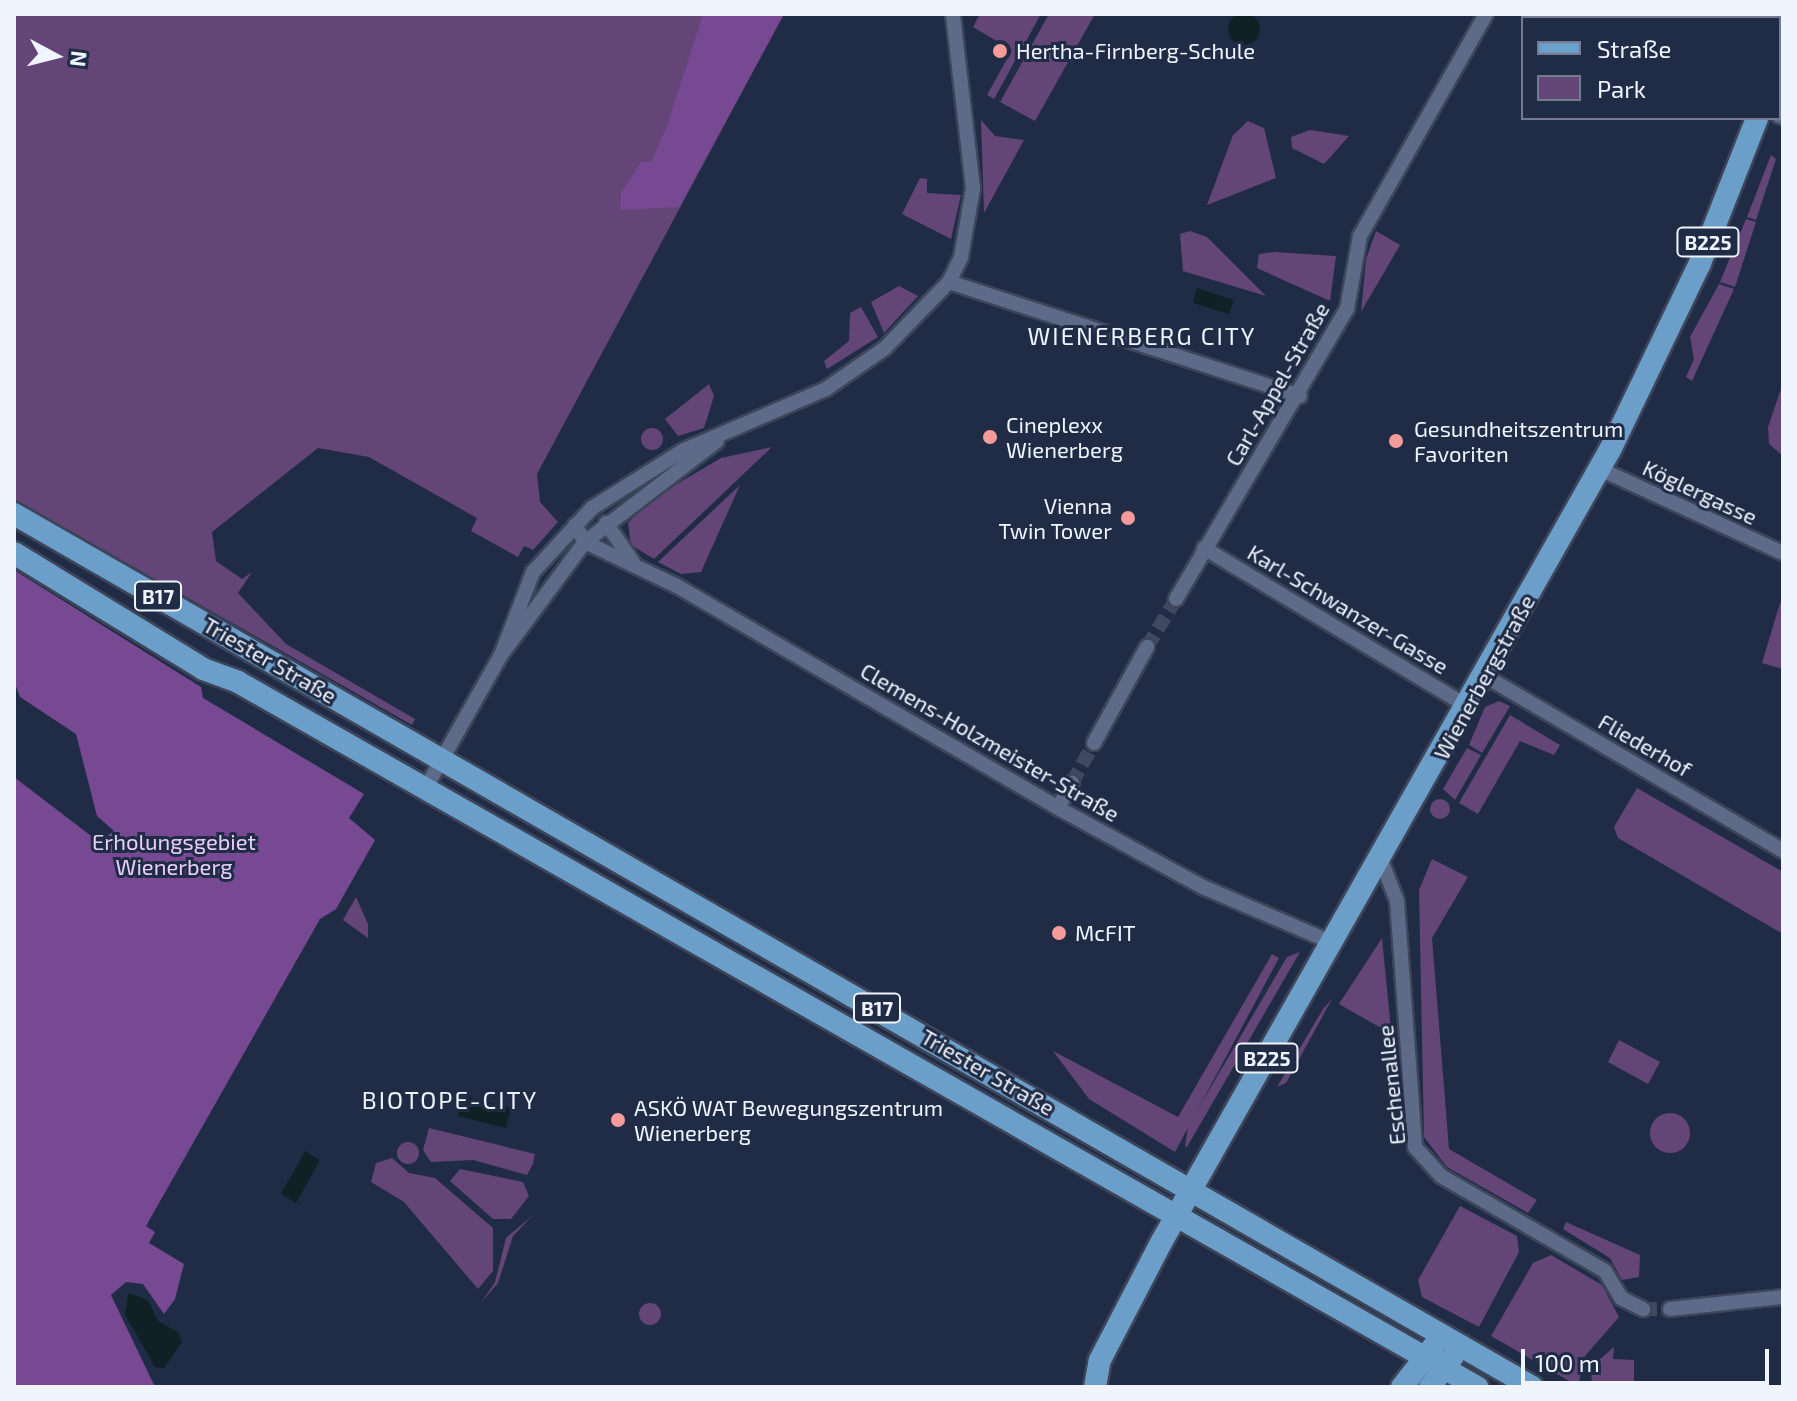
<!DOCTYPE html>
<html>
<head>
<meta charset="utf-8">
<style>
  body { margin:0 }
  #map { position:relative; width:1797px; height:1401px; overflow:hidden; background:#202c45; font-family:"Exo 2",sans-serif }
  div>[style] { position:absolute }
  .green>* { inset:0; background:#634577 }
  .round { border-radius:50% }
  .forest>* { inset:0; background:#774993 }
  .water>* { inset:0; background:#102126 }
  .street-tunnel>* { height:14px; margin-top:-7px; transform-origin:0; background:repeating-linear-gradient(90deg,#3f4a61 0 14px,transparent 0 21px) }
  .roads { filter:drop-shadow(2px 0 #3c4559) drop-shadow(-2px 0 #3c4559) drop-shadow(0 2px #3c4559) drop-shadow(0 -2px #3c4559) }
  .street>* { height:14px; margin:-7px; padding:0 7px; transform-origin:7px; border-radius:7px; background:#5d6b88 }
  .primary>* { height:22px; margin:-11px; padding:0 11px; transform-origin:11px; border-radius:11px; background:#6c9eca }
  .dots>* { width:22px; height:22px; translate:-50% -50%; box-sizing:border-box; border:4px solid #202c45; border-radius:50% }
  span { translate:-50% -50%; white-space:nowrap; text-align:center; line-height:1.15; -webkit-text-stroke:6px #202c45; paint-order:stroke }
  .shield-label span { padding:2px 6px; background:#202c45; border:2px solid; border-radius:6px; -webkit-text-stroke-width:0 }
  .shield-label { font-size:20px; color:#eff4fe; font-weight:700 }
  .poi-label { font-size:22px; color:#eff4fe }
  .left { translate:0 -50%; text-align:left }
  .right { translate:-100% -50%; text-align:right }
  .street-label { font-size:22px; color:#eff4fe }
  .park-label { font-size:22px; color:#e8cff9 }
  .neighbourhood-label { font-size:24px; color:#eff4fe; letter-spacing:2px }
  .frame { position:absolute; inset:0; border:16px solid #eff4fe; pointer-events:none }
  .legend { position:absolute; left:1521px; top:16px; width:260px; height:104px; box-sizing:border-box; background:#202c45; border:2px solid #737c8f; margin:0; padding:10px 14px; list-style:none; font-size:24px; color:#eff4fe }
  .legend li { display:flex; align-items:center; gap:16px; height:40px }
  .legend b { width:40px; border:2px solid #737c8f }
  .north { position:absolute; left:16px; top:16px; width:80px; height:80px; -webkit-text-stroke:6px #202c45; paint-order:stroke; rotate:97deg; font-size:22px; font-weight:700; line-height:32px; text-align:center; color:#eff4fe }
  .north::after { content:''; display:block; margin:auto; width:28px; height:36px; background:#eff4fe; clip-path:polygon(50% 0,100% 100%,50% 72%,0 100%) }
  .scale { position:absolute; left:1521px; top:1349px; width:248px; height:36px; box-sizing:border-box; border:4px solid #eff4fe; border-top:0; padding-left:10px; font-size:24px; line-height:28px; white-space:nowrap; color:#eff4fe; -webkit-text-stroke:6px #202c45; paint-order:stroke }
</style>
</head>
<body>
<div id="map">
  <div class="green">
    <i style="clip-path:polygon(14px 14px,784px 14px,537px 474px,540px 502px,558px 522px,533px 550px,524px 546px,518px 557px,471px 531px,477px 518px,369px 457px,318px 448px,212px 532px,216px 561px,242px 579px,252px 572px,238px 593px,286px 644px,415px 719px,412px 725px,14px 499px)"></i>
    <i style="clip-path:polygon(980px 14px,1041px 14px,994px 99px,987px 95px,1012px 50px,973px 27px)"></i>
    <i style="clip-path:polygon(1049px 14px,1095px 14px,1035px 121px,1000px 102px)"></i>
    <i style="clip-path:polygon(981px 120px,995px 136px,1024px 140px,984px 213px)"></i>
    <i style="clip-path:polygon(1248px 121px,1264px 128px,1276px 178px,1207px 205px,1233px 135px)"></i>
    <i style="clip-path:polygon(1310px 130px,1349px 136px,1324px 164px,1292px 148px,1291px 137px)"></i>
    <i style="clip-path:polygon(1771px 155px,1776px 159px,1756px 220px,1747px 217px)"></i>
    <i style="clip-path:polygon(920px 178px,927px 179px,927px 193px,961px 195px,951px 239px,902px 214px)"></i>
    <i style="clip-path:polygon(1746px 219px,1756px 222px,1735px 287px,1720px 282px)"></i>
    <i style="clip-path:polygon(1190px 231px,1207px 237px,1266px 296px,1183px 271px,1180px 234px)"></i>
    <i style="clip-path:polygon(1376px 231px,1400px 245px,1361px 312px,1366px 259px)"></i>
    <i style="clip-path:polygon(1274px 252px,1336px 256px,1330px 301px,1257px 268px,1259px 254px)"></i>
    <i style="clip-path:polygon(1719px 284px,1734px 289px,1692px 381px,1686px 377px,1694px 359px,1690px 337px)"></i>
    <i style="clip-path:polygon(899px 286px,918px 296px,884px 333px,871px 302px)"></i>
    <i style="clip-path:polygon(861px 307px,878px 337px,827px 369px,824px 361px,849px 341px,850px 313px)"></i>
    <i style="clip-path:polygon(1783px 383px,1783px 456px,1769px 444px,1768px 427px)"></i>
    <i style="clip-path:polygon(709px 384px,714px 396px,704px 428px,678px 436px,665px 419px)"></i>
    <i class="round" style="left:641px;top:428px;width:22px;height:22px"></i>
    <i style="clip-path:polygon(772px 447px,654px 559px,631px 545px,628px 523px,650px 500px,721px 458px)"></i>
    <i style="clip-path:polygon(740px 485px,701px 572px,681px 574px,658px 562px)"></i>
    <i style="clip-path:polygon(1780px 603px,1783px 604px,1783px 669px,1762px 663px)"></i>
    <i style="clip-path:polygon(1499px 701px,1510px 706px,1482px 753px,1469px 745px,1485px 707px)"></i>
    <i style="clip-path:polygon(1510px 715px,1560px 745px,1554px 755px,1520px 741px,1478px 814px,1459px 803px)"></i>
    <i style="clip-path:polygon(1467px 748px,1481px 755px,1455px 800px,1443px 789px)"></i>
    <i style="clip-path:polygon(1637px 788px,1783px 872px,1783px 934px,1618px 838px,1614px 827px)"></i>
    <i class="round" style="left:1430px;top:799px;width:20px;height:20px"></i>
    <i style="clip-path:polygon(1432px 859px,1468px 877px,1432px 938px,1449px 1149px,1537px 1200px,1528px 1213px,1447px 1167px,1424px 1137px,1419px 890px)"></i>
    <i style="clip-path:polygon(356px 897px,368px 924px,368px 938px,343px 920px)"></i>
    <i style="clip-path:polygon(1382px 938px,1391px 1030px,1388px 1032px,1339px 1004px)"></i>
    <i style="clip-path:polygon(1300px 952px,1187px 1147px,1185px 1147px,1188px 1126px,1287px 957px)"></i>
    <i style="clip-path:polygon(1272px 954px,1279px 958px,1175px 1152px,1089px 1099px,1053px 1051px,1178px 1117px)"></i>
    <i style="clip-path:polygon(1332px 999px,1286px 1083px,1277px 1087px,1323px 1009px)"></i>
    <i style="clip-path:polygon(1619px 1040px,1660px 1062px,1648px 1084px,1608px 1062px)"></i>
    <i class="round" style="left:1650px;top:1113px;width:40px;height:40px"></i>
    <i style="clip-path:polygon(429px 1128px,535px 1154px,533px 1164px,527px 1175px,473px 1160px,431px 1162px,423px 1150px)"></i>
    <i class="round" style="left:397px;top:1142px;width:22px;height:22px"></i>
    <i style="clip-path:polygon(392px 1158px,409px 1173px,435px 1178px,493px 1228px,493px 1271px,478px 1289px,404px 1202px,371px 1182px,376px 1163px)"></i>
    <i style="clip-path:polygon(460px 1169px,523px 1182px,529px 1196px,511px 1219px,493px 1219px,450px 1181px)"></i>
    <i style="clip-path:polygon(1460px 1206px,1517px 1236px,1519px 1252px,1479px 1327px,1422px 1297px,1418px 1280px)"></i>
    <i style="clip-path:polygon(533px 1215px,513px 1236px,498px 1283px,481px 1303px,495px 1282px,506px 1238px)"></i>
    <i style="clip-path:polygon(1566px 1222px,1640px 1255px,1639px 1277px,1622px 1280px,1610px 1258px,1563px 1229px)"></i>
    <i style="clip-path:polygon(1551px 1255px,1602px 1285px,1619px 1317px,1585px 1356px,1578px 1386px,1491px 1336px,1533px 1263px)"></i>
    <i class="round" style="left:639px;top:1303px;width:22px;height:22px"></i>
    <i style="clip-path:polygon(1614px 1347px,1613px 1359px,1634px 1360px,1634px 1387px,1592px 1387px,1591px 1367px)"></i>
  </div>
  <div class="forest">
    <i style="clip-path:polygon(703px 14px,784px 14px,679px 207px,620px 210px,621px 193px,641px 162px,651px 162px,666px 129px)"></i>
    <i style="clip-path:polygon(14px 570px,201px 687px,203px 698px,364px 794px,349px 818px,375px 840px,336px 909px,320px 919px,146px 1226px,155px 1232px,149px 1243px,184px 1264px,175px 1299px,164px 1314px,143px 1284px,126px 1282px,111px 1295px,155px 1387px,14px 1387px,14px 777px,99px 842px,114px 831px,97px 816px,76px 734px,20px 697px,14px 681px)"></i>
  </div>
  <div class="water">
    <i class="round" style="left:1228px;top:13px;width:32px;height:32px"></i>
    <i style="clip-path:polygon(1197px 288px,1234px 300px,1229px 314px,1193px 303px)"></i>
    <i style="clip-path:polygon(463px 1096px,511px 1108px,506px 1128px,458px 1116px)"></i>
    <i style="clip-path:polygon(305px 1151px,320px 1160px,296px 1203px,281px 1194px)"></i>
    <i style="clip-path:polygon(128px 1293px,148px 1300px,158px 1321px,178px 1332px,182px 1342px,164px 1368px,155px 1367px,125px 1315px)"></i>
  </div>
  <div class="street-tunnel">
    <i style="left:1147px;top:647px;width:56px;rotate:-58.9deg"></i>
    <i style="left:1072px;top:783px;width:46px;rotate:-61.2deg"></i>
    <i style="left:1643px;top:1309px;width:27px"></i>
  </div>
  <div class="roads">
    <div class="street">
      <i style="left:1568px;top:14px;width:8px;rotate:30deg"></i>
      <i style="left:1779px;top:116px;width:4px;rotate:14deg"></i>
      <i style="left:949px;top:282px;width:369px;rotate:18deg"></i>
      <i style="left:1600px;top:469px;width:201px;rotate:24.7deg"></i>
      <i style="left:606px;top:523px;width:47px;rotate:55.3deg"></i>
      <i style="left:575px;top:525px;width:20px;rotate:60deg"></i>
      <i style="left:585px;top:542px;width:102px;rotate:25.6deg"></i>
      <i style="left:677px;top:586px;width:441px;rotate:30.2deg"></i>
      <i style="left:1058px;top:808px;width:165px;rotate:28.6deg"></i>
      <i style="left:1203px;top:887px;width:142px;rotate:23.3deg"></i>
      <i style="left:1204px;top:548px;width:309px;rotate:31deg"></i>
      <i style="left:1176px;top:599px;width:337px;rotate:-59.5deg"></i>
      <i style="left:1347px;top:309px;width:74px;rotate:-79.9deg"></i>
      <i style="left:1360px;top:236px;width:255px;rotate:-60.4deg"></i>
      <i style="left:501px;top:655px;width:89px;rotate:-68.9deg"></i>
      <i style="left:533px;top:572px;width:87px;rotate:-47.3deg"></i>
      <i style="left:592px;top:508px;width:107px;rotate:-32.3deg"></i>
      <i style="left:682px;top:451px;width:157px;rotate:-23.3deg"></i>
      <i style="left:826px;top:389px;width:72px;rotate:-34.8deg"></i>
      <i style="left:885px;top:348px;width:92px;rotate:-45.9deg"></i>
      <i style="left:949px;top:282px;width:28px;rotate:-64deg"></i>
      <i style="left:961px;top:257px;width:70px;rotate:-80.1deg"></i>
      <i style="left:973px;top:188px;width:175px;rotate:-96.6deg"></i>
      <i style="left:1485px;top:676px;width:346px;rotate:30.4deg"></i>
      <i style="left:1094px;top:743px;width:110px;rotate:-61.1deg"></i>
      <i style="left:424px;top:791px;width:156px;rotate:-60.5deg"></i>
      <i style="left:501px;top:655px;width:141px;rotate:-53.4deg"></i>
      <i style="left:585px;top:542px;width:166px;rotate:-37.4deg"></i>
      <i style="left:1058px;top:808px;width:29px;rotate:-61deg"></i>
      <i style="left:1381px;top:860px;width:44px;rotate:68.7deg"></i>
      <i style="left:1397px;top:901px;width:247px;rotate:85.8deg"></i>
      <i style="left:1415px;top:1147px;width:39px;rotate:48deg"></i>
      <i style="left:1441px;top:1176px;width:190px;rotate:30.1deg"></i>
      <i style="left:1605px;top:1271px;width:31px;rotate:59deg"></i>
      <i style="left:1621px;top:1298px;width:25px;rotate:27deg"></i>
      <i style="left:1670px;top:1309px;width:114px;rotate:-6.1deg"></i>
    </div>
    <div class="primary">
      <i style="left:1779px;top:58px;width:12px;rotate:-70deg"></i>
      <i style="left:14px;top:514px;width:1751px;rotate:29.9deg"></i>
      <i style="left:14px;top:553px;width:222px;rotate:31.5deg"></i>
      <i style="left:203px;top:669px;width:37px;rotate:20deg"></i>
      <i style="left:238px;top:682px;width:1426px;rotate:29.64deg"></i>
      <i style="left:1095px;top:1387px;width:27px;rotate:-80deg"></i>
      <i style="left:1100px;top:1360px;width:134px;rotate:-62.5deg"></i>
      <i style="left:1162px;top:1241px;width:911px;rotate:-60.48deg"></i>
      <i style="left:1611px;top:448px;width:205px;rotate:-64.3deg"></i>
      <i style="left:1700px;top:263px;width:156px;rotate:-68.5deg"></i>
      <i style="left:1402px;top:1387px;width:51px;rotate:-52.2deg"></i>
      <i style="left:1430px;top:1387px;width:38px;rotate:-53deg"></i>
    </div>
  </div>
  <div class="dots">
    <i style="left:1000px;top:51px;background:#f59b99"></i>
    <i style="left:990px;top:437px;background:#f59b99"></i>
    <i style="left:1396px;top:441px;background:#f59b99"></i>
    <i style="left:1128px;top:518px;background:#f59b99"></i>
    <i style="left:1059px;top:933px;background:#f59b99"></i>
    <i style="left:618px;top:1120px;background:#f59b99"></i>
  </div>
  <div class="shield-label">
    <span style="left:1708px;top:242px">B225</span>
    <span style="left:158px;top:596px">B17</span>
    <span style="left:877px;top:1008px">B17</span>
    <span style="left:1267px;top:1058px">B225</span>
  </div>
  <div class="poi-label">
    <span class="left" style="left:1016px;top:51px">Hertha-Firnberg-Schule</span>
    <span class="left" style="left:1006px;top:437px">Cineplexx<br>Wienerberg</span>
    <span class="left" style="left:1414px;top:441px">Gesundheitszentrum<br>Favoriten</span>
    <span class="right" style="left:1112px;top:518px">Vienna<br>Twin Tower</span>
    <span class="left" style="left:1075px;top:933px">McFIT</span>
    <span class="left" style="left:634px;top:1120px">ASKÖ WAT Bewegungszentrum<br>Wienerberg</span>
  </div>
  <div class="street-label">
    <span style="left:1277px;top:384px;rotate:-60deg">Carl-Appel-Straße</span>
    <span style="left:1700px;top:492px;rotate:25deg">Köglergasse</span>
    <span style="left:1348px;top:609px;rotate:31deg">Karl-Schwanzer-Gasse</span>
    <span style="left:270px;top:660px;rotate:30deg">Triester Straße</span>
    <span style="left:1484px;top:677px;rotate:-61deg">Wienerbergstraße</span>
    <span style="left:990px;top:742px;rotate:30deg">Clemens-Holzmeister-Straße</span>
    <span style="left:1645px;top:745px;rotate:30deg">Fliederhof</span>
    <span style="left:988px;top:1072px;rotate:30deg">Triester Straße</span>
    <span style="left:1391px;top:1085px;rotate:-96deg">Eschenallee</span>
  </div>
  <div class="park-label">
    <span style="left:174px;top:854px">Erholungsgebiet<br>Wienerberg</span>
  </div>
  <div class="neighbourhood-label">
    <span style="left:1142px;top:336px">WIENERBERG CITY</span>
    <span style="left:450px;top:1100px">BIOTOPE-CITY</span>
  </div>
  <div class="frame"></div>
  <ul class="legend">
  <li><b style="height:10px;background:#6c9eca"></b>Straße</li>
  <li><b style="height:22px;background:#634577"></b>Park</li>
  </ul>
  <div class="north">N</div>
  <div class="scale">100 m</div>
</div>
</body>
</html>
